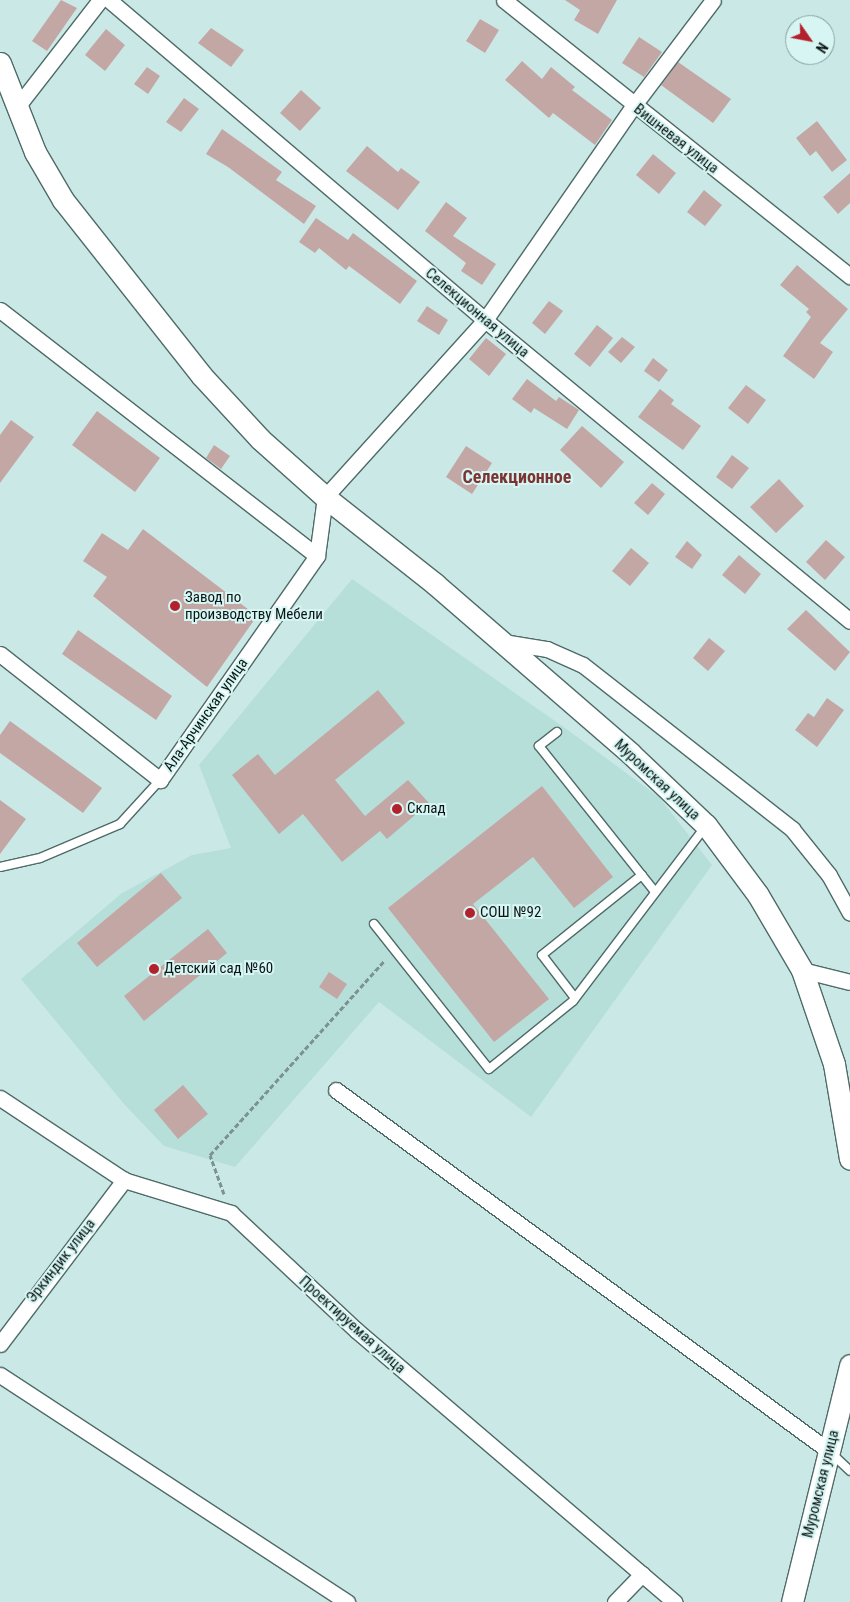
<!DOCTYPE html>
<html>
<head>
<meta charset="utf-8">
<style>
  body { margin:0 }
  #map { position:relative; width:850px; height:1602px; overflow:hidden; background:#cae9e6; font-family:"Roboto Condensed",sans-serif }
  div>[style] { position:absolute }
  .built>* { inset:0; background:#b6dfda }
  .building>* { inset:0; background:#c3a7a5 }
  .path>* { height:3px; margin-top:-1.5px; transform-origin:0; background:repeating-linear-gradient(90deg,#7b9290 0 5px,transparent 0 7.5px) }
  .roads { filter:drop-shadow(1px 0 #4f6b68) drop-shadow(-1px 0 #4f6b68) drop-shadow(0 1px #4f6b68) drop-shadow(0 -1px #4f6b68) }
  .lane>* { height:8px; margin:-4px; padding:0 4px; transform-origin:4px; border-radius:4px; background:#fff }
  .street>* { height:15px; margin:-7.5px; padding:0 7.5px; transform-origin:7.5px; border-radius:7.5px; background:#fff }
  .secondary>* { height:21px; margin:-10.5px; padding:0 10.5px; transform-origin:10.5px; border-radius:10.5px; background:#fff }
  .dots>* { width:14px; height:14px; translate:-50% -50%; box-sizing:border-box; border:2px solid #d7f6f3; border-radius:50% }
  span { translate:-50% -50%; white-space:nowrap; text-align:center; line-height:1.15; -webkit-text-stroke:4px #d7f6f3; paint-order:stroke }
  .street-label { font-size:15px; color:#0a1615 }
  .poi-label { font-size:15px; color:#0a1615 }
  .left { translate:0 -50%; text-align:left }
  .quarter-label { font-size:18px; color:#7b3432; font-weight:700 }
  .north { position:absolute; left:785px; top:15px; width:50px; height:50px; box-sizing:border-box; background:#d7f6f3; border:1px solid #859c9a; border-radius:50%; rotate:123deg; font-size:14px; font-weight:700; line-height:20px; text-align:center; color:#0a1615 }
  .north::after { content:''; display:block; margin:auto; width:18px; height:22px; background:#b3212c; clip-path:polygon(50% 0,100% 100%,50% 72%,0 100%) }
</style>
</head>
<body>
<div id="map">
  <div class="built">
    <i style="clip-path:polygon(352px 579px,565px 728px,659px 797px,712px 865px,531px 1117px,379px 1002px,235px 1167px,164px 1146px,124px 1104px,21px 979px,122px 893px,192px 855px,231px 848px,199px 765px)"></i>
  </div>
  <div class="building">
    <i style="clip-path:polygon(61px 0,77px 8px,47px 51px,32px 41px)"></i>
    <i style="clip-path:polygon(565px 0,617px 0,598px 34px,574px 20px,580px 10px)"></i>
    <i style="clip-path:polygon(480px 19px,499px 30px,485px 53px,466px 41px)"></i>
    <i style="clip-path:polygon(211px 28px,244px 50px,231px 67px,198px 43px)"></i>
    <i style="clip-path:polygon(106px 29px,125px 45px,105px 71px,85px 55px)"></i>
    <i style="clip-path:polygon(639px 37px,662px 52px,644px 77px,622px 63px)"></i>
    <i style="clip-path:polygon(522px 61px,542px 79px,551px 67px,575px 87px,572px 90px,612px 120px,595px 145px,553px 113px,549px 118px,505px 80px)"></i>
    <i style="clip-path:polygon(678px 62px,731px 99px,713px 123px,661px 85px)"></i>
    <i style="clip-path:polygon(147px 67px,160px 76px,148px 94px,134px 84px)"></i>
    <i style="clip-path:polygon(301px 90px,321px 108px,300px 131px,280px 113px)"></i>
    <i style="clip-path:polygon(184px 98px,199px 109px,181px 132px,166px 122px)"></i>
    <i style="clip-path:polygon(817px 121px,847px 160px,832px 172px,816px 151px,810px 156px,796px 138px)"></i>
    <i style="clip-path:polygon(222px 129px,282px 172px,276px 180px,316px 206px,304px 224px,228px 167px,206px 154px)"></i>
    <i style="clip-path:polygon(367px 146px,398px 172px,401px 168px,420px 182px,398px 210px,346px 171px)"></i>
    <i style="clip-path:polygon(653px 154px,676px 173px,659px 194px,636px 175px)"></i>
    <i style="clip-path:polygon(850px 173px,850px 203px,838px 214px,823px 197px)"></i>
    <i style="clip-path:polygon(704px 190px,722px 205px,705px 226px,687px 212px)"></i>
    <i style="clip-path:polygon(446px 202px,467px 218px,453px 236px,496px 264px,482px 285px,461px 271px,466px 263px,425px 231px)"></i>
    <i style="clip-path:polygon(316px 218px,348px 240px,353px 233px,417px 281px,400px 304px,349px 266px,346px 270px,319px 248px,315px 253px,299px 242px)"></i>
    <i style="clip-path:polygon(797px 265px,848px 309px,820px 343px,833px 352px,814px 379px,783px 356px,811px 317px,806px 312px,809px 309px,780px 285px)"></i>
    <i style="clip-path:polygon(549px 301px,563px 311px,545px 334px,532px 323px)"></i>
    <i style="clip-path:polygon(427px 306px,448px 320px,439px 335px,417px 321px)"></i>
    <i style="clip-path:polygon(597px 325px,613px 338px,590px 367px,574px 354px)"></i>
    <i style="clip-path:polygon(622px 337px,635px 347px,621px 363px,608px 352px)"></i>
    <i style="clip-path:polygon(486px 338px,506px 354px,489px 376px,469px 359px)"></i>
    <i style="clip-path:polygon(653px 358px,668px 370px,659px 382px,644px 371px)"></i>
    <i style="clip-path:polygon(527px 379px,556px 401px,559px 397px,579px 410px,567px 429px,534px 408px,531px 413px,512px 399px)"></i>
    <i style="clip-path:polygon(746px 385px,766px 400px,748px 424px,728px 408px)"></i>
    <i style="clip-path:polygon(660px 389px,674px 400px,671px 404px,701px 426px,683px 450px,638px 417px)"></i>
    <i style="clip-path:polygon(97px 411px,160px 458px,135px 492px,72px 445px)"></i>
    <i style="clip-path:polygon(11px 420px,34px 437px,0 483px,0 435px)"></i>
    <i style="clip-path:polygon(582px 426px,624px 462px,601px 488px,560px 450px)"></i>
    <i style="clip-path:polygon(214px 445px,230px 456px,221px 469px,206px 458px)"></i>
    <i style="clip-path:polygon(466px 446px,492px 463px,472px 494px,446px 477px)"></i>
    <i style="clip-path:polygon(732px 455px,749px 468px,732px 489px,716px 477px)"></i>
    <i style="clip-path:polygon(779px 479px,804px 506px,776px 533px,750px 507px)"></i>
    <i style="clip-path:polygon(652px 483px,665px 494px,648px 515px,634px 503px)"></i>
    <i style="clip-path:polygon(143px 529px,257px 616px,207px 687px,93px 596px,107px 577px,83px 561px,102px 533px,128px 550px)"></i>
    <i style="clip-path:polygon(826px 540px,845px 557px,825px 580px,806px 562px)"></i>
    <i style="clip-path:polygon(687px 541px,702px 555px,692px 569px,675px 557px)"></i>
    <i style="clip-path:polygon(631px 548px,649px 563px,630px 586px,612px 571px)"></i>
    <i style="clip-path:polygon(739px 555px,761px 574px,745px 594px,722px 575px)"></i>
    <i style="clip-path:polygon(806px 610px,850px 652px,835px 671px,787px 629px)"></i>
    <i style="clip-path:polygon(78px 630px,172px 696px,156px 720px,62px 654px)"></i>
    <i style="clip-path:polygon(709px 638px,725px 651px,708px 671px,693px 658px)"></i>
    <i style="clip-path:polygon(378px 690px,405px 723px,335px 780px,365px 816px,408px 780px,429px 803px,387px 839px,380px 831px,342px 862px,303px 814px,279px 834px,232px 775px,258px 754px,275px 775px)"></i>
    <i style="clip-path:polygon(827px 698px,844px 710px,817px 747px,795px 730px,808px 713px,814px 717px)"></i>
    <i style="clip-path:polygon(10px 721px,102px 788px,83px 813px,0 753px,0 735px)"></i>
    <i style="clip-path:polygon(542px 786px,613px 877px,574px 908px,533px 857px,473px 904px,549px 999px,494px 1042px,388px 908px)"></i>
    <i style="clip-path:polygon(0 800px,26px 819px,0 854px)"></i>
    <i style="clip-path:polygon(161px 873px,182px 898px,97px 967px,77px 943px)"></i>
    <i style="clip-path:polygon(208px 929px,227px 953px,144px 1021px,124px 996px)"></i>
    <i style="clip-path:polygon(329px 972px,347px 984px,337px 999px,319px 987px)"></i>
    <i style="clip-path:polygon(183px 1085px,208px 1114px,178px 1139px,154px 1110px)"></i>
  </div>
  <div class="path">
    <i style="left:224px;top:1194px;width:41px;rotate:-109.7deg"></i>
    <i style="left:210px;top:1155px;width:262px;rotate:-48.1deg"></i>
  </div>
  <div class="roads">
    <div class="lane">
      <i style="left:557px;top:732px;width:23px;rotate:142deg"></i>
      <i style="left:539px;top:746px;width:186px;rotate:51.5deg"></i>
      <i style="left:0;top:867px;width:41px;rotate:-12.7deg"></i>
      <i style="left:40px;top:858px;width:87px;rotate:-23deg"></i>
      <i style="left:120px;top:824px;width:59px;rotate:-47.7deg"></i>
      <i style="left:374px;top:924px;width:185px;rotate:51.6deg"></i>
      <i style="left:489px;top:1069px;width:108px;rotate:-39deg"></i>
      <i style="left:573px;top:1001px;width:218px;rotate:-52.8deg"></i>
      <i style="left:575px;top:998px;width:54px;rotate:-127.5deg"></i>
      <i style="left:542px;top:955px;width:128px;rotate:-38.7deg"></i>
      <i style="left:831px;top:1453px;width:26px;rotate:43deg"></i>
    </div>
    <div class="street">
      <i style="left:109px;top:0;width:494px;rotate:40.4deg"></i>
      <i style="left:485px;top:320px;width:473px;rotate:39.5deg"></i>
      <i style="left:504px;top:0;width:443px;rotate:38.6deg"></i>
      <i style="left:17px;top:107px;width:135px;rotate:-52.2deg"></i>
      <i style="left:0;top:310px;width:401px;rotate:37.8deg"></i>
      <i style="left:317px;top:556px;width:60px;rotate:-82.3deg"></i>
      <i style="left:325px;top:497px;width:239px;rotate:-47.9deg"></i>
      <i style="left:485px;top:320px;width:262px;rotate:-55.3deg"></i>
      <i style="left:634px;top:105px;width:131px;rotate:-53deg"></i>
      <i style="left:503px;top:642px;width:45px;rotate:9deg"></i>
      <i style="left:547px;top:649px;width:39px;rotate:24deg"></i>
      <i style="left:583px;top:665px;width:266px;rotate:38.1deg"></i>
      <i style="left:792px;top:829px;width:59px;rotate:51.2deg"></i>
      <i style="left:829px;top:875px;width:43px;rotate:61.1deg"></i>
      <i style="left:0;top:654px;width:204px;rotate:38.2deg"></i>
      <i style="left:160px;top:780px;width:274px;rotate:-55deg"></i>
      <i style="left:802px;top:970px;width:49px;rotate:14deg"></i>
      <i style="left:336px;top:1090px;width:611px;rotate:36.21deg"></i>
      <i style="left:0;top:1098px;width:149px;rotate:33.5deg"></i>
      <i style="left:124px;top:1180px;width:112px;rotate:17.1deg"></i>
      <i style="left:231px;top:1213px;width:171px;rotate:43.1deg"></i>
      <i style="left:356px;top:1330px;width:419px;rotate:40.5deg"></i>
      <i style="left:0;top:1344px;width:206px;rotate:-52.9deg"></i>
      <i style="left:0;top:1375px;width:415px;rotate:33.2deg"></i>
      <i style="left:615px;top:1602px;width:39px;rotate:-46deg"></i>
    </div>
    <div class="secondary">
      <i style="left:0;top:63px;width:96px;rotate:68.5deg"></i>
      <i style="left:35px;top:152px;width:56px;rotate:59.7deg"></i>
      <i style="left:63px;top:200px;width:223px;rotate:51.7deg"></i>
      <i style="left:201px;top:375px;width:87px;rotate:47.3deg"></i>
      <i style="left:260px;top:439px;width:87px;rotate:41.7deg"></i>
      <i style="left:325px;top:497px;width:140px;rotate:38.3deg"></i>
      <i style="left:435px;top:584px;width:258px;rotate:40.9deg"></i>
      <i style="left:630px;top:753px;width:105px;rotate:43.5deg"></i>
      <i style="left:706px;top:825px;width:87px;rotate:53.4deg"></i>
      <i style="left:758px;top:895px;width:87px;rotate:59.6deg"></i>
      <i style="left:802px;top:970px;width:99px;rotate:71.2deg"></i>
      <i style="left:834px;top:1064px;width:96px;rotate:80.4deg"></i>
      <i style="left:792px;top:1602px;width:244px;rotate:-76.2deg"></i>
    </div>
  </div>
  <div class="dots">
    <i style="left:175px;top:606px;background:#b3212c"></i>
    <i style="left:397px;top:809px;background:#b3212c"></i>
    <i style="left:470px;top:913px;background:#b3212c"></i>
    <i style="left:154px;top:969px;background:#b3212c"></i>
  </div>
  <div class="street-label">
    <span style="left:676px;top:139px;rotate:38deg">Вишневая улица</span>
    <span style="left:477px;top:313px;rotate:40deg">Селекционная улица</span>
    <span style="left:206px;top:715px;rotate:-55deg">Ала-Арчинская улица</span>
    <span style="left:657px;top:780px;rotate:43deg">Муромская улица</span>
    <span style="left:61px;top:1261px;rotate:-52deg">Эркиндик улица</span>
    <span style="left:352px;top:1325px;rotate:42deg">Проектируемая улица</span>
    <span style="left:821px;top:1484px;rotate:-76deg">Муромская улица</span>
  </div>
  <div class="poi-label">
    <span class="left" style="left:185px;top:606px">Завод по<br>производству Мебели</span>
    <span class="left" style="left:407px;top:809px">Склад</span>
    <span class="left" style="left:480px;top:913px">СОШ №92</span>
    <span class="left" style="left:164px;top:969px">Детский сад №60</span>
  </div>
  <div class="quarter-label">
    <span style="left:517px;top:477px">Селекционное</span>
  </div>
  <div class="north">N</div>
</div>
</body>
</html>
